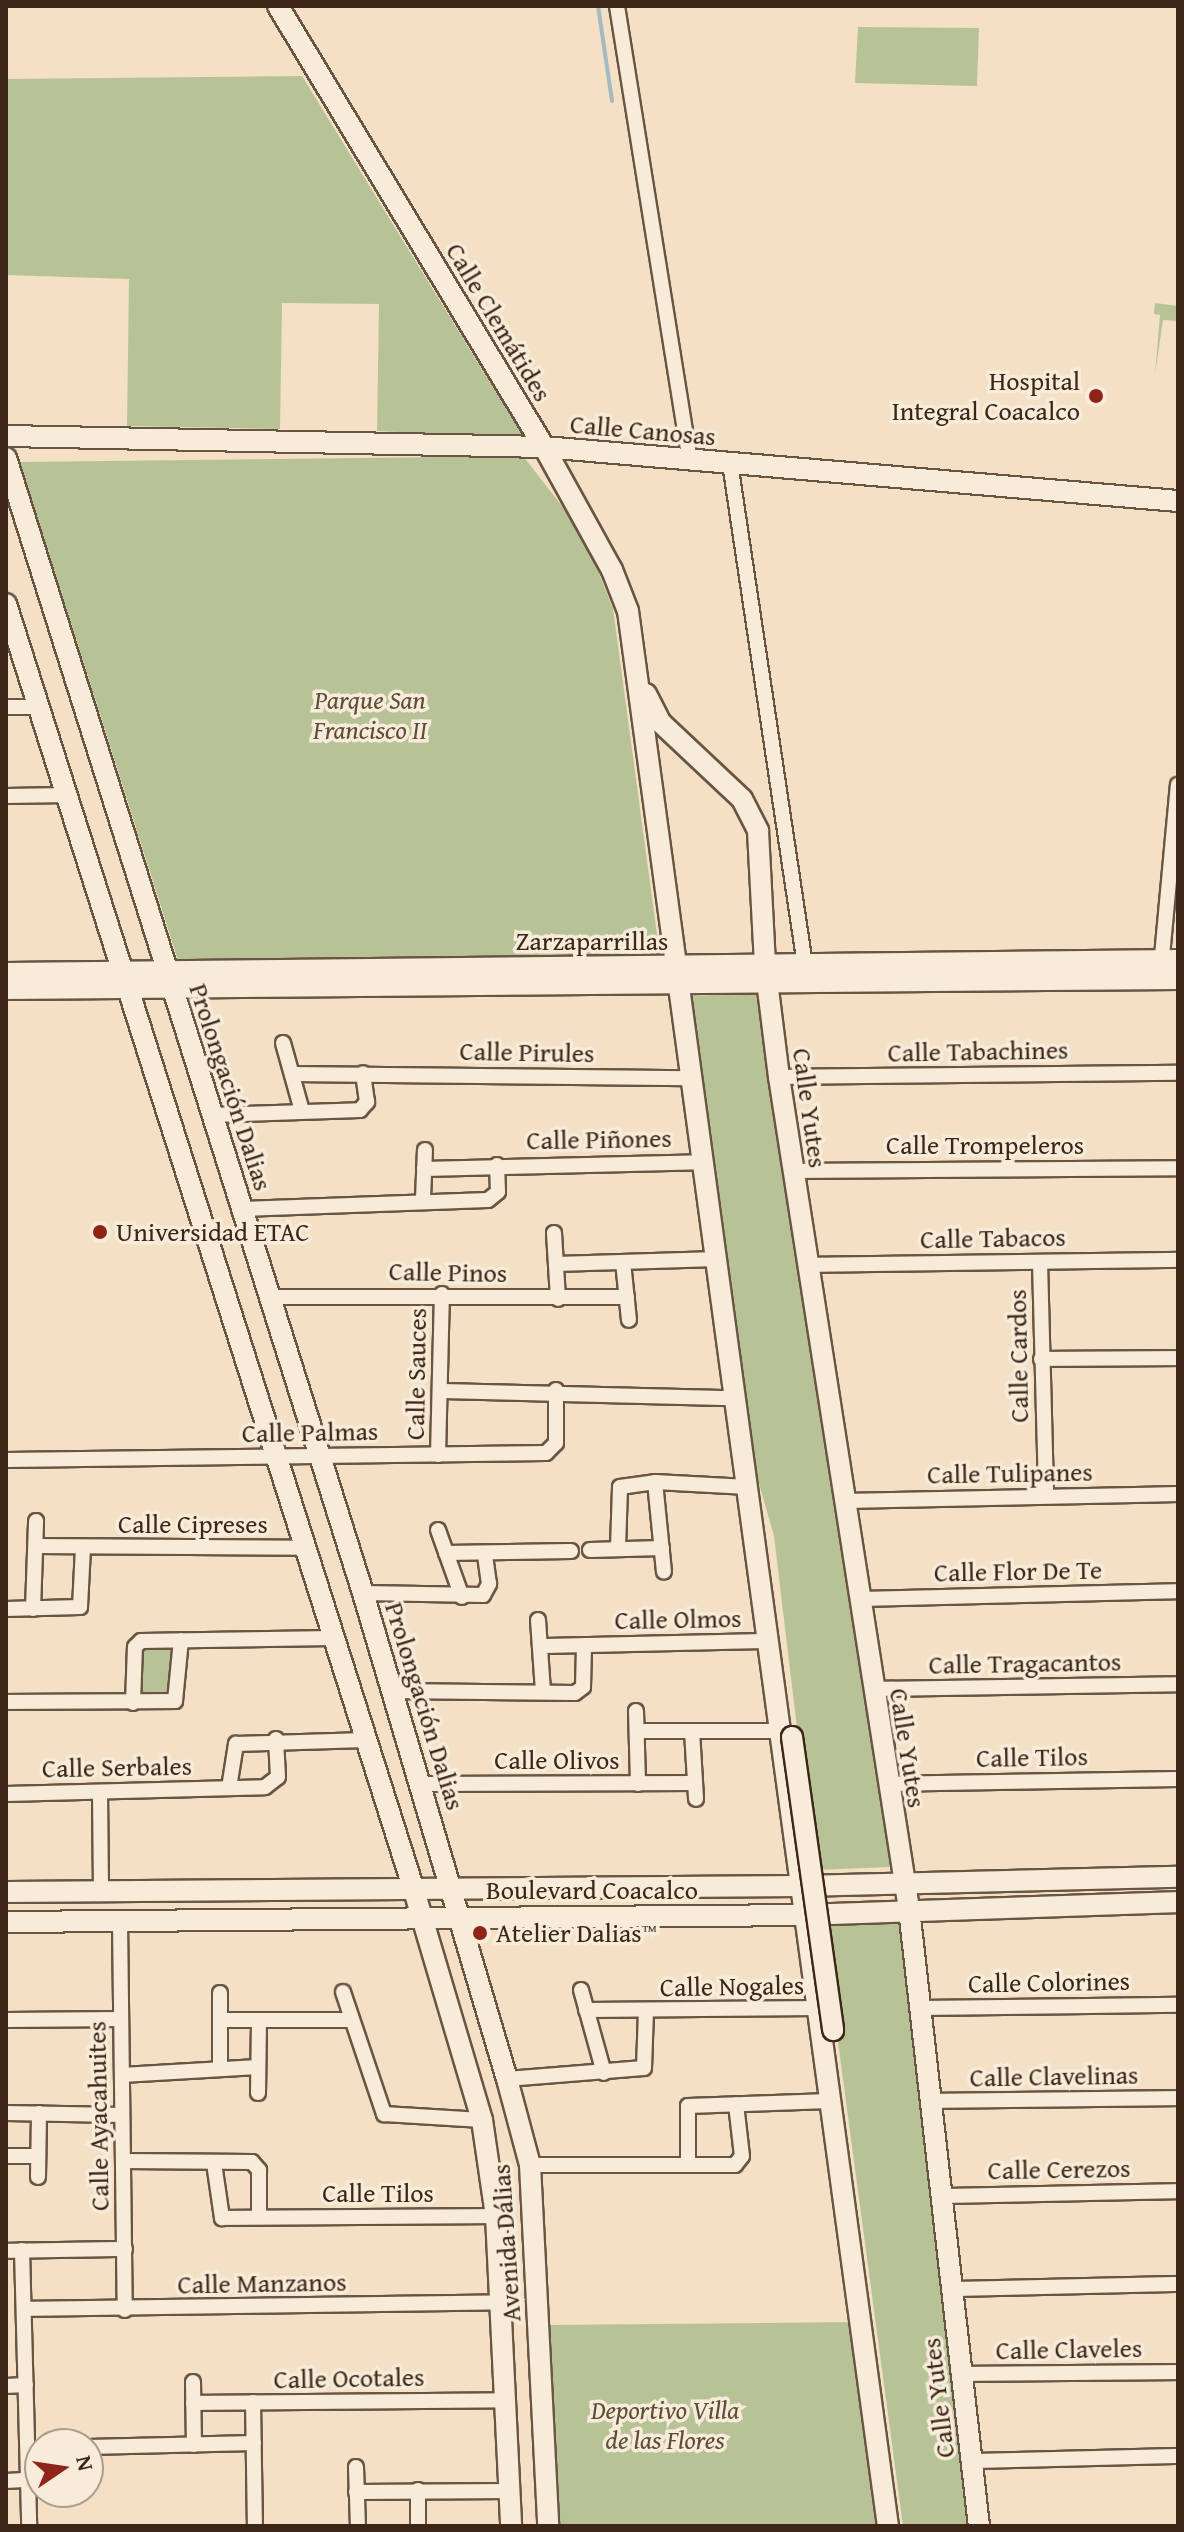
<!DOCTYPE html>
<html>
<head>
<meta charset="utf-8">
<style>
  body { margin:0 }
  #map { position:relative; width:1184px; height:2532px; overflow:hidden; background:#f3e0c5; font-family:"Gentium Book Plus",serif }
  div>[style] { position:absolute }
  .green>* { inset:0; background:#b7c397 }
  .stream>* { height:4px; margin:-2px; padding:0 2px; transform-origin:2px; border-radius:2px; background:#a2bac0 }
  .roads { filter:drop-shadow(2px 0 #6a5442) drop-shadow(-2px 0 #6a5442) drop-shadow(0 2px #6a5442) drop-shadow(0 -2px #6a5442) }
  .street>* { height:14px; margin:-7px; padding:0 7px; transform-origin:7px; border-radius:7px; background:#f7ebd9 }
  .secondary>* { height:20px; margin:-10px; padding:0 10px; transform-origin:10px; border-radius:10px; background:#f7ebd9 }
  .bridges { filter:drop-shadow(2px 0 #3d2617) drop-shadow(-2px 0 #3d2617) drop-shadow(0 2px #3d2617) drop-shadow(0 -2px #3d2617) }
  .secondary-bridge>* { height:20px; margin:-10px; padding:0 10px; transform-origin:10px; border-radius:10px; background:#f7ebd9 }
  .dots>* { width:22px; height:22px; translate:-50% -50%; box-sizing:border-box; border:4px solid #f7ebd9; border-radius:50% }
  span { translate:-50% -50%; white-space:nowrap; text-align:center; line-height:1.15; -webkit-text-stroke:7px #f7ebd9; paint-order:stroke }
  .street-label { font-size:26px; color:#3d2617 }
  .poi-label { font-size:26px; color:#3d2617 }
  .right { translate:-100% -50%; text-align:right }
  .left { translate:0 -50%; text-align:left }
  .park-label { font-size:26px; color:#5c4d37; font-style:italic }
  .frame { position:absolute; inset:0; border:8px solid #3d2617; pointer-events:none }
  .north { position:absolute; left:24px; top:2428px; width:80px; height:80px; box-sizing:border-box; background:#f7ebd9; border:2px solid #ad9c8b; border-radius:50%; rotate:77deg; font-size:22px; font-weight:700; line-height:32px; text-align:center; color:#3d2617 }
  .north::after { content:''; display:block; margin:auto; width:28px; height:36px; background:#8f2418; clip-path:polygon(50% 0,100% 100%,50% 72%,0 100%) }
</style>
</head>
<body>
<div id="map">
  <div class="green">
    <i style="clip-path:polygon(858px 27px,979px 28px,977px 86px,855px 83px)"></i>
    <i style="clip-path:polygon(302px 76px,521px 433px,519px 438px,377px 431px,379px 304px,282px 303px,280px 429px,127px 426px,129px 279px,6px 275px,6px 79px)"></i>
    <i style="clip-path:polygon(1155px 303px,1178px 306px,1178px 321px,1163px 320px,1155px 374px,1160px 315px,1154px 314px)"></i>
    <i style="clip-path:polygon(523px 456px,583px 533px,613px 609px,661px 964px,183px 976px,20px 462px)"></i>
    <i style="clip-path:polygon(758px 993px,892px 1867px,814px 1870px,774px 1536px,754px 1466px,690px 996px)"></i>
    <i style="clip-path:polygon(177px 1641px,173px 1698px,135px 1698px,140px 1643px)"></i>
    <i style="clip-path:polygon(903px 1919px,971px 2526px,903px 2526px,822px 1923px)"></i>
    <i style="clip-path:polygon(855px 2322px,882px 2526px,559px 2526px,549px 2325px)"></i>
  </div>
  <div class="stream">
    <i style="left:598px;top:6px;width:96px;rotate:81.6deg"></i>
  </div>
  <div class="roads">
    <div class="street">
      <i style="left:617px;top:6px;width:460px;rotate:80.9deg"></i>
      <i style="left:730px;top:463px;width:508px;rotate:81.5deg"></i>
      <i style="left:6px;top:707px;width:33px"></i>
      <i style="left:6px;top:796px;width:61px;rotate:-0.9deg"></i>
      <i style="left:1161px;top:967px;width:183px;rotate:-84.7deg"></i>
      <i style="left:283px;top:1043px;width:71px;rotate:74.4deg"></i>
      <i style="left:292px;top:1074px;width:398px;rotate:0.6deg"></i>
      <i style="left:779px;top:1077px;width:399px;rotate:-0.6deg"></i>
      <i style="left:213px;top:1115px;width:147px;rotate:-1.9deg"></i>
      <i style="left:360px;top:1110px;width:11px;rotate:-49deg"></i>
      <i style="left:367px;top:1102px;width:29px;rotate:-98deg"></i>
      <i style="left:424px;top:1169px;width:277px;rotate:-1.4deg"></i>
      <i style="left:793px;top:1171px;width:385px;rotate:-0.4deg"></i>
      <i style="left:423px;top:1199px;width:49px;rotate:-87.7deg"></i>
      <i style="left:242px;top:1209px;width:246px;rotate:-2.1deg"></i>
      <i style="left:488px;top:1200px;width:13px;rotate:-39deg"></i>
      <i style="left:498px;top:1192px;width:27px;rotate:-92deg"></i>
      <i style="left:554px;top:1233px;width:66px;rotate:86.5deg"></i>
      <i style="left:623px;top:1262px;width:58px;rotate:84.1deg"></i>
      <i style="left:1040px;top:1262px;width:234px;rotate:88.5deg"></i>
      <i style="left:556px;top:1264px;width:161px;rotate:-1.8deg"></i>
      <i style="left:808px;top:1265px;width:370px;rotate:-0.8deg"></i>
      <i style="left:269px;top:1297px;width:358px"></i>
      <i style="left:1041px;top:1359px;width:137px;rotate:-0.4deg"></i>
      <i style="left:440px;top:1391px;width:295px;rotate:1.4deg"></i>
      <i style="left:438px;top:1455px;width:161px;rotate:-88.6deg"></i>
      <i style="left:6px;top:1460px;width:540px;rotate:-0.74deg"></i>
      <i style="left:546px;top:1453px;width:14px;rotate:-45deg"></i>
      <i style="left:556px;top:1443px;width:53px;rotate:-90deg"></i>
      <i style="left:655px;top:1482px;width:90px;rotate:84.3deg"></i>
      <i style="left:844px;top:1501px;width:334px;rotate:-1.2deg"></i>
      <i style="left:438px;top:1530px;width:71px;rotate:70.3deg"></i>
      <i style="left:36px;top:1546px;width:266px;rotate:0.4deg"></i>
      <i style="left:618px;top:1548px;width:61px;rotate:-88.1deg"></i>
      <i style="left:620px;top:1487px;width:35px;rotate:-8deg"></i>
      <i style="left:655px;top:1482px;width:93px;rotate:3.1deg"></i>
      <i style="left:590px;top:1550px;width:72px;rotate:-1.6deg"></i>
      <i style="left:446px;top:1553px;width:125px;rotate:-0.9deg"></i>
      <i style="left:363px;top:1593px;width:120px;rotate:1deg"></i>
      <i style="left:483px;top:1595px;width:13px;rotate:-61deg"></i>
      <i style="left:489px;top:1584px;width:30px;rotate:-98deg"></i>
      <i style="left:858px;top:1599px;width:320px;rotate:-1.4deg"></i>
      <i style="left:6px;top:1609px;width:74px;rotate:-1.5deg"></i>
      <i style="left:80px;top:1607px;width:60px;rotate:-87.1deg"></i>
      <i style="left:33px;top:1609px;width:88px;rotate:-88deg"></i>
      <i style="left:538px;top:1620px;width:71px;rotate:86deg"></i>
      <i style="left:541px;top:1646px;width:227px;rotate:-1.3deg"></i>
      <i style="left:872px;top:1689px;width:306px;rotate:-0.9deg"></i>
      <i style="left:392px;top:1691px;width:183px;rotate:0.6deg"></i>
      <i style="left:575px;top:1693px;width:10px;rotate:-37deg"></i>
      <i style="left:583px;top:1687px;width:42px;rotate:-88.6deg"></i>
      <i style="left:6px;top:1702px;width:169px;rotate:-0.3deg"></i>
      <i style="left:175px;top:1701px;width:61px;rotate:-84.4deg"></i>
      <i style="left:133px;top:1703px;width:56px;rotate:-88deg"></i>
      <i style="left:135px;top:1647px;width:8px;rotate:-45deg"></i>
      <i style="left:141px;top:1641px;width:191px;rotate:-0.9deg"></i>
      <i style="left:636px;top:1711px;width:73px;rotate:88.4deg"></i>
      <i style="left:637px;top:1731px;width:142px"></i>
      <i style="left:692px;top:1731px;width:68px;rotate:86.6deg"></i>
      <i style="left:422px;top:1784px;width:273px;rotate:-0.2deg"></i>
      <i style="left:887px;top:1784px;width:291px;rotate:-1deg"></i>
      <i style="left:229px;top:1788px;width:45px;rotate:-81deg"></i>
      <i style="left:236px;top:1744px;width:130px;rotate:-1.8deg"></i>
      <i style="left:100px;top:1792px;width:97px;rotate:89.4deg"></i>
      <i style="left:6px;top:1794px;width:259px;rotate:-1.5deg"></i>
      <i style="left:265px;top:1787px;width:16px;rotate:-38deg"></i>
      <i style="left:278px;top:1777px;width:38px;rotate:-93deg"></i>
      <i style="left:120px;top:1921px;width:389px;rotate:89.3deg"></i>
      <i style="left:581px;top:1990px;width:86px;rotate:74.5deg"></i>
      <i style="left:343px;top:1992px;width:129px;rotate:71.4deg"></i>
      <i style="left:384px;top:2114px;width:98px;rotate:3.5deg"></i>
      <i style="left:220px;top:1993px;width:76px;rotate:90deg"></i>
      <i style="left:920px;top:2008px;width:258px;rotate:-0.7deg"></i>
      <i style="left:586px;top:2010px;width:232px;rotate:-0.5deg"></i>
      <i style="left:6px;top:2020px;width:115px;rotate:-0.5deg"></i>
      <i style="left:220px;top:2020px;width:130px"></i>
      <i style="left:122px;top:2075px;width:136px;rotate:-3.4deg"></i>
      <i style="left:507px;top:2079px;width:137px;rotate:-4.6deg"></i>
      <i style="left:644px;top:2068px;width:57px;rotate:-88deg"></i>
      <i style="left:258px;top:2093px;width:73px;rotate:-89.2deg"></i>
      <i style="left:930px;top:2101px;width:248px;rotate:-0.7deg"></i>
      <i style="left:6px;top:2113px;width:116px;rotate:1deg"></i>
      <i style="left:6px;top:2156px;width:32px"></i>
      <i style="left:123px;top:2161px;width:129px;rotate:0.4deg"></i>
      <i style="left:252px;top:2162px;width:11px;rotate:49deg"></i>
      <i style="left:259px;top:2170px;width:47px;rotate:90deg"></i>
      <i style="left:214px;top:2163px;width:56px;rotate:81.7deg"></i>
      <i style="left:222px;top:2218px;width:274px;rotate:-0.4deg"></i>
      <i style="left:530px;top:2165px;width:205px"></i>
      <i style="left:735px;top:2165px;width:11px;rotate:-52deg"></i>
      <i style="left:742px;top:2156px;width:52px;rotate:-96.6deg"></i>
      <i style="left:688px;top:2165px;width:59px;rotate:-90deg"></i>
      <i style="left:688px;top:2106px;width:142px;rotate:-2deg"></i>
      <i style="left:38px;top:2177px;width:64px;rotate:-89.1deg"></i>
      <i style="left:941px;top:2196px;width:237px;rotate:-1.2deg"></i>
      <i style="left:22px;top:2250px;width:276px;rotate:88.5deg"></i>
      <i style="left:6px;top:2251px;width:119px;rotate:-1deg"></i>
      <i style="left:951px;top:2289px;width:227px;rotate:-1.3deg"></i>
      <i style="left:24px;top:2309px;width:477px;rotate:-0.8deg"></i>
      <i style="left:961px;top:2374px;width:217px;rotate:-0.5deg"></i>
      <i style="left:193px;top:2382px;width:63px;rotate:89.1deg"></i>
      <i style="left:6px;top:2386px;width:20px;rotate:-3deg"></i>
      <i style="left:253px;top:2402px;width:124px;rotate:89.1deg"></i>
      <i style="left:193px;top:2403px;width:313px;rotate:-0.5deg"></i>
      <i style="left:88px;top:2447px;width:166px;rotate:-1.4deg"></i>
      <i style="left:972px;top:2461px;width:206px;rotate:-1.4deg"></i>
      <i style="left:356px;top:2467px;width:59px;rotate:88.1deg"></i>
      <i style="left:6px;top:2481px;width:22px;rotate:-3deg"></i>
      <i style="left:418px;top:2490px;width:36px;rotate:90deg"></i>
      <i style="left:356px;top:2492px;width:154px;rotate:-0.4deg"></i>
    </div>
    <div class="secondary">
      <i style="left:278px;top:6px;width:515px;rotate:58.9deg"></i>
      <i style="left:544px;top:447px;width:141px;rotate:61.1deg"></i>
      <i style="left:612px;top:570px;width:44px;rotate:68.7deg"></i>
      <i style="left:628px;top:611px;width:1933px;rotate:82.27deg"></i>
      <i style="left:6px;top:436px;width:538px;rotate:1.17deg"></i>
      <i style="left:544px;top:447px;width:636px;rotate:4.87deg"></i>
      <i style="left:6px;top:458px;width:1190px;rotate:72.54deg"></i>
      <i style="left:363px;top:1593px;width:507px;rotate:73.5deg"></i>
      <i style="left:507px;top:2079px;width:89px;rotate:75deg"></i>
      <i style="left:530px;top:2165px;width:361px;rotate:87.1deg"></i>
      <i style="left:6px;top:604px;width:1346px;rotate:72.4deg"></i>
      <i style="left:413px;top:1887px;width:243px;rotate:73.5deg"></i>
      <i style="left:482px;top:2120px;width:97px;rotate:81.7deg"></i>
      <i style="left:496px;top:2216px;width:310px;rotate:87.2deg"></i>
      <i style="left:646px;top:694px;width:31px;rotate:63deg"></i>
      <i style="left:660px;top:722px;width:112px;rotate:43.2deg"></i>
      <i style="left:742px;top:799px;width:36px;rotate:63deg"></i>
      <i style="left:758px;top:831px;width:134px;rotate:87deg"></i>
      <i style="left:765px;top:965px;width:113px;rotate:82.9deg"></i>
      <i style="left:779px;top:1077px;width:842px;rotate:81.12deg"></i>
      <i style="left:909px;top:1909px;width:621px;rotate:83.53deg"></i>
      <i style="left:6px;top:973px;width:1172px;rotate:-0.64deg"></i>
      <i style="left:6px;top:989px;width:1172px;rotate:-0.49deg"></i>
      <i style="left:6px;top:1892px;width:795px;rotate:-0.43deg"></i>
      <i style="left:801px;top:1886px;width:377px;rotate:-1.4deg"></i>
      <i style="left:6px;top:1922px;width:799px;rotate:-0.5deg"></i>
      <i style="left:805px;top:1915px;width:373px;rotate:-2deg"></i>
    </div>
  </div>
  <div class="bridges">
    <div class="secondary-bridge">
      <i style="left:792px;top:1737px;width:296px;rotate:82deg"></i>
    </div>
  </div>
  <div class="dots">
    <i style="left:1096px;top:396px;background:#8f2418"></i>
    <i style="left:100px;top:1232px;background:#8f2418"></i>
    <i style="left:480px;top:1933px;background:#8f2418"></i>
  </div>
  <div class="street-label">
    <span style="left:499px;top:322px;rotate:59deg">Calle Clemátides</span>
    <span style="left:643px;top:430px;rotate:5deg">Calle Canosas</span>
    <span style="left:592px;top:941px">Zarzaparrillas</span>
    <span style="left:978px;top:1051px;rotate:-1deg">Calle Tabachines</span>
    <span style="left:527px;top:1052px;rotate:1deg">Calle Pirules</span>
    <span style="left:231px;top:1087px;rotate:72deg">Prolongación Dalias</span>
    <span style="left:810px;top:1108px;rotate:82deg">Calle Yutes</span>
    <span style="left:599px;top:1139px;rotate:-1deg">Calle Piñones</span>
    <span style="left:985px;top:1145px">Calle Trompeleros</span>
    <span style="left:993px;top:1238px;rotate:-1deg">Calle Tabacos</span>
    <span style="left:448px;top:1272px;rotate:1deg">Calle Pinos</span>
    <span style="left:1018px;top:1356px;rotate:-91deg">Calle Cardos</span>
    <span style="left:416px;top:1374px;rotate:-89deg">Calle Sauces</span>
    <span style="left:310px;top:1432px;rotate:-1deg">Calle Palmas</span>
    <span style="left:1010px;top:1473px;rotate:-1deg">Calle Tulipanes</span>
    <span style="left:193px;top:1524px">Calle Cipreses</span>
    <span style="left:1018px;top:1571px;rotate:-1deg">Calle Flor De Te</span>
    <span style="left:678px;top:1619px;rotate:-1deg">Calle Olmos</span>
    <span style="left:1025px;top:1663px;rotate:-1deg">Calle Tragacantos</span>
    <span style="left:425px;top:1706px;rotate:73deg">Prolongación Dalias</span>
    <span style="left:908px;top:1748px;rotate:81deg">Calle Yutes</span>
    <span style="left:1032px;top:1757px;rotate:-1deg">Calle Tilos</span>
    <span style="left:557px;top:1760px">Calle Olivos</span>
    <span style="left:117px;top:1767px;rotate:-1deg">Calle Serbales</span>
    <span style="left:592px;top:1890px">Boulevard Coacalco</span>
    <span style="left:1049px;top:1982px;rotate:-1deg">Calle Colorines</span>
    <span style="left:732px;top:1986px;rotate:-1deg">Calle Nogales</span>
    <span style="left:1054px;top:2076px;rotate:-1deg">Calle Clavelinas</span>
    <span style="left:98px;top:2116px;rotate:-91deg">Calle Ayacahuites</span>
    <span style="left:1059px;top:2169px;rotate:-1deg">Calle Cerezos</span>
    <span style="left:378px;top:2193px">Calle Tilos</span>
    <span style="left:506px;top:2243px;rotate:-94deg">Avenida Dálias</span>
    <span style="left:262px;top:2283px;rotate:-1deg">Calle Manzanos</span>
    <span style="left:1069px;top:2349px;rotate:-1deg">Calle Claveles</span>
    <span style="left:349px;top:2378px;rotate:-1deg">Calle Ocotales</span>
    <span style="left:938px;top:2398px;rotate:-97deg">Calle Yutes</span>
  </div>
  <div class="poi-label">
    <span class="right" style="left:1080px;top:396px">Hospital<br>Integral Coacalco</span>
    <span class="left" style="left:116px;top:1232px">Universidad ETAC</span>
    <span class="left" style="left:496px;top:1933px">Atelier Dalias™</span>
  </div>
  <div class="park-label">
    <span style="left:370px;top:715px">Parque San<br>Francisco II</span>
    <span style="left:665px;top:2425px">Deportivo Villa<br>de las Flores</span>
  </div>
  <div class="frame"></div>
  <div class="north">N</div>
</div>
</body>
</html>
